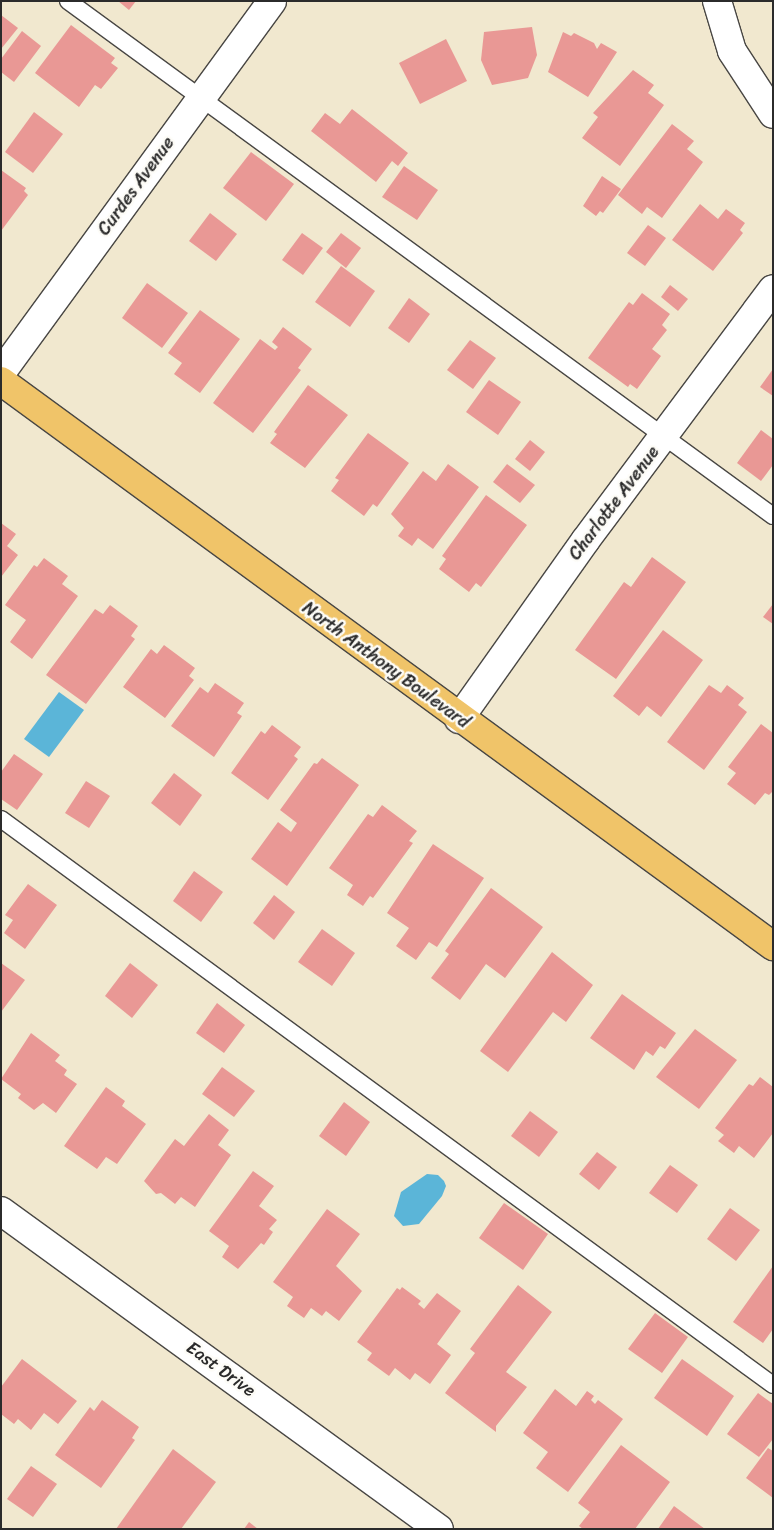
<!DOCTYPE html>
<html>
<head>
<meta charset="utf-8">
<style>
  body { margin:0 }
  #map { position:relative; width:774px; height:1530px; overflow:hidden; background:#f1e8cf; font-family:Sriracha,sans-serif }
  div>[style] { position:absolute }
  .water>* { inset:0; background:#5bb5d8 }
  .building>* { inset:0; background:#e99895 }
  .roads { filter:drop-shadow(1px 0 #494744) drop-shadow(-1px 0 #494744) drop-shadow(0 1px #494744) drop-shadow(0 -1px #494744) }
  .lane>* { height:16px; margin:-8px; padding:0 8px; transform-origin:8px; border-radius:8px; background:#fff }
  .street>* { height:28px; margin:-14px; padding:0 14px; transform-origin:14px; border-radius:14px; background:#fff }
  .primary>* { height:28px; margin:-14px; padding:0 14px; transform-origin:14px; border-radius:14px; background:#f0c469 }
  span { translate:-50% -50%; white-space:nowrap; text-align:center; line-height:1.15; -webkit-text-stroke:5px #fdfcf7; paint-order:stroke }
  .street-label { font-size:18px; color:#2b2b2b }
  .frame { position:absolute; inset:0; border:2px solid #2b2b2b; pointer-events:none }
</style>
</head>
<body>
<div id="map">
  <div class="water">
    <i style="clip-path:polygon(59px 692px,84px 710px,49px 757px,24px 739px)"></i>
    <i style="clip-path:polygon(427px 1174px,438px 1175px,444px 1181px,446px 1186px,442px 1196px,419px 1224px,403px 1226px,394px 1216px,401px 1192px)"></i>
  </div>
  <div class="building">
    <i style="clip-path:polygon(118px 1px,136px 1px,129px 10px)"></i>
    <i style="clip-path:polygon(1px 15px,18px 28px,1px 49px)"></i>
    <i style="clip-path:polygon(71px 25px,115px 58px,111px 63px,118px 68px,101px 89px,95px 85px,79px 107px,35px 73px)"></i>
    <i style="clip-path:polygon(532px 27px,537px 55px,528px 78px,492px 85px,481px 60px,484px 32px)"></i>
    <i style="clip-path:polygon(22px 31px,41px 46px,14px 82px,1px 72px,1px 59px)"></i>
    <i style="clip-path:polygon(563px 32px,571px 36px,574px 33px,594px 43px,597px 49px,601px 43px,617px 52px,588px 97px,548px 72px)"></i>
    <i style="clip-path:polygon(446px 39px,467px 81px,420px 104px,399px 63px)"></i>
    <i style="clip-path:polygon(633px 70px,654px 85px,648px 93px,664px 105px,620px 166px,582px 138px,598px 117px,593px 113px)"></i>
    <i style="clip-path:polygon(352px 109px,408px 153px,398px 166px,392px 161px,376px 182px,311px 131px,325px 113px,340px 124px)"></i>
    <i style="clip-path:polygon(34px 112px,63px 134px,33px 173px,5px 152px)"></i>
    <i style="clip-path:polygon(672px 124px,694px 141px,687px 149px,703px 162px,662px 218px,647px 207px,642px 214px,618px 195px)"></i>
    <i style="clip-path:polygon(251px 152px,294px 184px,266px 221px,223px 188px)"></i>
    <i style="clip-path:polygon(404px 166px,438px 190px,417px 220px,382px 197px)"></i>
    <i style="clip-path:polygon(1px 170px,26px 188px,24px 191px,28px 195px,1px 231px)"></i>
    <i style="clip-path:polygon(602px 176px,621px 189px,603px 213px,600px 211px,596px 216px,583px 206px)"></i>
    <i style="clip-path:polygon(700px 204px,718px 219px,726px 209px,745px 223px,740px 230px,743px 233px,713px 271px,672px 240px)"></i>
    <i style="clip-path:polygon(210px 213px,237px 234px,216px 261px,189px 241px)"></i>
    <i style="clip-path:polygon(648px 225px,666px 238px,645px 266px,627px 253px)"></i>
    <i style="clip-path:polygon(302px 233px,323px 248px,303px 275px,282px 260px)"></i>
    <i style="clip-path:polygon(341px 233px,361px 248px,346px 268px,326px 252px)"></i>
    <i style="clip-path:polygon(341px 266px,375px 291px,350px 327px,315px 302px)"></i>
    <i style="clip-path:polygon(147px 283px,188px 313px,162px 348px,122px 318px)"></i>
    <i style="clip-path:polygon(670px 285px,688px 299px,678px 311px,661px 297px)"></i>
    <i style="clip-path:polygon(642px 293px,670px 314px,662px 325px,667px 330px,652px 349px,661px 356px,637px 389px,630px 384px,628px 387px,588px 358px,629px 302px,633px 305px)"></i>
    <i style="clip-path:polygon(409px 298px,430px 314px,409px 343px,388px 328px)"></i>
    <i style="clip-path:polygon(200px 310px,240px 339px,200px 393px,174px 374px,182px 363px,168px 353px)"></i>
    <i style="clip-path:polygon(283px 327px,312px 349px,298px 368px,301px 370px,253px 433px,213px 403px,260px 339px,275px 350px,278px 347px,272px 342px)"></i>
    <i style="clip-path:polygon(470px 340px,496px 358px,473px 389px,447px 370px)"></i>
    <i style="clip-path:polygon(773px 369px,773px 396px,760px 387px)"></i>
    <i style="clip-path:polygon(489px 380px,521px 402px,498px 435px,466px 412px)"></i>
    <i style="clip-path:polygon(308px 385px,348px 415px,305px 468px,270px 443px,277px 434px,274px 432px)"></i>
    <i style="clip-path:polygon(761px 430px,773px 439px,773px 465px,761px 481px,737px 463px)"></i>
    <i style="clip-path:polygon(368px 433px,409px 463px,377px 507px,373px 504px,364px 516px,331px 491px,339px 480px,335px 478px)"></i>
    <i style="clip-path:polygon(530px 440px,545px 452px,530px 471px,515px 459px)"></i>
    <i style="clip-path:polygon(448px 464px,479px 487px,433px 549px,418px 538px,412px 546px,398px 536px,404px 528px,391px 514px,423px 471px,436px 481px)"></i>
    <i style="clip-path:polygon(507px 464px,535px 485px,520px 503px,493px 482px)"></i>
    <i style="clip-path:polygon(486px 495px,527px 525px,481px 587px,476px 583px,469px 592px,439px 569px,446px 559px,442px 556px)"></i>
    <i style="clip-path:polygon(1px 523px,16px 534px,7px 546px,18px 555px,1px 577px)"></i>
    <i style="clip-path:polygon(652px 557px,686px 582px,616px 679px,575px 650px,624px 582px,631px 587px)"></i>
    <i style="clip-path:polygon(44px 558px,68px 576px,62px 584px,78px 596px,32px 659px,10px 642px,26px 620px,5px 605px,34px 565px,37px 567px)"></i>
    <i style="clip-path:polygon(773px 604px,773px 624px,763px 617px)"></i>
    <i style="clip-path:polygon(110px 605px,138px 626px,131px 636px,135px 639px,86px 704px,46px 675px,95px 609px,103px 614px)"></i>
    <i style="clip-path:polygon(663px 630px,703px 660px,661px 717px,647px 706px,639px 716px,613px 696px)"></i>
    <i style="clip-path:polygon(164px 645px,195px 668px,189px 676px,194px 680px,165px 718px,123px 687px,151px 649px,157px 654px)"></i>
    <i style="clip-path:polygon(215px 683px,244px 703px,237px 713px,242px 716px,214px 757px,171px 726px,200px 687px,208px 693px)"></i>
    <i style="clip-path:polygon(709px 685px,721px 693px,727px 685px,744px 698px,738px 705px,747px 712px,704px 770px,667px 742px)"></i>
    <i style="clip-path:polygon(761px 724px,773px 733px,773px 791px,769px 795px,765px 793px,755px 805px,727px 784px,736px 773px,728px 767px)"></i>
    <i style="clip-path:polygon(272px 725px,301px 747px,294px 756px,298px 759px,268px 800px,231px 773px,261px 731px,265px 734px)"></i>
    <i style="clip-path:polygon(14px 754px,43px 774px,17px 810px,1px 799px,1px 772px)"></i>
    <i style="clip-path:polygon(322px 758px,359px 785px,287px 886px,251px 859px,278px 822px,291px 832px,297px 823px,280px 810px,314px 763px,317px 764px)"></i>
    <i style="clip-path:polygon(174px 773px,202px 795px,180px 826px,151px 803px)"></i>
    <i style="clip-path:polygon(86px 781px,110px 796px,89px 828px,65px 813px)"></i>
    <i style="clip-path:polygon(382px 805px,417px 831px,409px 841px,413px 843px,373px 898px,370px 896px,363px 906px,347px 895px,353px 885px,329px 868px,368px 814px,373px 817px)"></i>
    <i style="clip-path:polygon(433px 844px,484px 878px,437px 947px,429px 942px,416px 960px,396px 946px,409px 928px,387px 913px)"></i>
    <i style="clip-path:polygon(194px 871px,223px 892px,201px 922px,173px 901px)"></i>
    <i style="clip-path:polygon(28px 884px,57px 905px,25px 949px,4px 933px,13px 920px,5px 915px)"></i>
    <i style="clip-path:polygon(491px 888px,543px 927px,505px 978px,486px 964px,460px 1000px,431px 978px,449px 954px,445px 951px)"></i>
    <i style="clip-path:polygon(274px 895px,295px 912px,274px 940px,253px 923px)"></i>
    <i style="clip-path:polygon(322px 929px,355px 953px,332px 986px,298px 962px)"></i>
    <i style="clip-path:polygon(552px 952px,593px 985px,566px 1022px,553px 1012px,508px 1072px,480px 1051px)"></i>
    <i style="clip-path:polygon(1px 963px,25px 980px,1px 1012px)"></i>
    <i style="clip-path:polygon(130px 963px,158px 985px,132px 1018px,105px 996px)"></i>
    <i style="clip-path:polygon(622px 994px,676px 1033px,665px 1049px,660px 1046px,653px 1056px,646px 1051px,634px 1070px,590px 1038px)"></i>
    <i style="clip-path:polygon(217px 1003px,245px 1025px,224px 1053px,196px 1033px)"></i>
    <i style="clip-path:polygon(695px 1029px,737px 1060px,699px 1109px,656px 1077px)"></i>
    <i style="clip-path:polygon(31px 1033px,60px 1055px,55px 1061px,67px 1070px,64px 1075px,77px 1084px,56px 1113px,43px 1103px,34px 1110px,18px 1098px,21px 1094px,1px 1079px)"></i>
    <i style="clip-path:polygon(222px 1067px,255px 1091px,234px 1117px,202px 1094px)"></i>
    <i style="clip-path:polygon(760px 1077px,773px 1087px,773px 1133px,754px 1158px,739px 1146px,734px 1153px,718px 1141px,724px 1135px,715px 1128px,749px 1084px,753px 1086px)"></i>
    <i style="clip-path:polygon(106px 1087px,125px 1101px,122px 1106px,146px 1124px,117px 1164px,106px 1157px,97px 1169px,64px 1146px)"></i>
    <i style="clip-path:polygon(344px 1102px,370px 1122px,346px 1156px,319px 1136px)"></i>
    <i style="clip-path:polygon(530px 1111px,558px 1132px,539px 1157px,511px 1136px)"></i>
    <i style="clip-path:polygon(209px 1114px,229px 1130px,218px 1145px,231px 1155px,195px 1207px,181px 1197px,175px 1204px,161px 1193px,156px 1194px,144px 1181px,175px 1139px,184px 1146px)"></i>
    <i style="clip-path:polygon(597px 1152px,617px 1167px,599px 1190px,579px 1174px)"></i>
    <i style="clip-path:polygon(670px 1165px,698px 1185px,677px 1213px,649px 1193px)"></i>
    <i style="clip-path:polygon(253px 1171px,274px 1186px,259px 1206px,277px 1220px,269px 1229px,273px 1232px,264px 1245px,261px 1243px,238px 1269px,222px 1257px,229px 1246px,209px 1231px)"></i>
    <i style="clip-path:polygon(504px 1203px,548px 1234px,523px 1270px,479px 1238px)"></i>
    <i style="clip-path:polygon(730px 1208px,760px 1230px,736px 1261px,707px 1239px)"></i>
    <i style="clip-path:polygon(327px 1209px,360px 1234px,336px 1266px,362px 1291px,339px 1321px,326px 1311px,322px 1316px,311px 1308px,304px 1318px,287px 1306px,293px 1297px,273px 1282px)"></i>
    <i style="clip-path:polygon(773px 1266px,773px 1329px,763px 1343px,733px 1322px)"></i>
    <i style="clip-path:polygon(518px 1285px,552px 1312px,506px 1372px,527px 1387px,496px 1426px,496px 1432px,445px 1393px,475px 1353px,470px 1349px)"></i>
    <i style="clip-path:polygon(402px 1287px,421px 1301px,418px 1304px,424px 1309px,437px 1293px,461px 1311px,437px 1344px,451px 1355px,430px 1384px,415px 1373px,410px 1380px,395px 1368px,389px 1376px,367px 1360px,372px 1353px,357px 1342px,397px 1288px,400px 1290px)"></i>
    <i style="clip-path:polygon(655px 1313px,688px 1337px,662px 1373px,628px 1349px)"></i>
    <i style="clip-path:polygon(22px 1359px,77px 1401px,58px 1424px,44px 1413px,31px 1430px,18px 1419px,14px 1424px,1px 1414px,1px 1387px)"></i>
    <i style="clip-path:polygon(682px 1359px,734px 1396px,707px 1436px,654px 1398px)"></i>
    <i style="clip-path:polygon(555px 1389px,576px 1406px,587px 1391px,594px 1396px,591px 1400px,595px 1404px,598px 1400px,623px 1419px,568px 1492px,536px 1468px,548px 1452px,523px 1433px)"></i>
    <i style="clip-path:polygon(758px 1393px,773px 1404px,773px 1439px,759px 1457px,727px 1434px)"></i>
    <i style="clip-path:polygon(102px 1400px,139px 1427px,132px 1438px,135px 1440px,101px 1488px,55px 1455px,90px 1407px,94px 1411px)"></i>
    <i style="clip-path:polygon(621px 1445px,670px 1482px,635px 1529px,583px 1529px,579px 1526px,590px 1512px,578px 1503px)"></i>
    <i style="clip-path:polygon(768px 1448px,773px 1451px,773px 1498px,746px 1478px)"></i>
    <i style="clip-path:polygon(173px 1449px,216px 1482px,181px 1529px,116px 1529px)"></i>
    <i style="clip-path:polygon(31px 1466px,57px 1484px,33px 1517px,7px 1499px)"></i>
    <i style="clip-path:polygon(674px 1506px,705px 1529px,658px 1529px)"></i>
    <i style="clip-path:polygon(249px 1522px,258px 1529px,244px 1529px)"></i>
  </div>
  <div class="roads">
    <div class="lane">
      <i style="left:68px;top:1px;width:873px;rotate:36.15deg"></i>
      <i style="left:1px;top:819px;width:957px;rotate:36.25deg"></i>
    </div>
    <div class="street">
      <i style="left:717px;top:1px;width:52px;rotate:73.3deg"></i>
      <i style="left:732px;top:51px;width:75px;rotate:56.9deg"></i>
      <i style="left:1px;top:373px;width:460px;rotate:-53.9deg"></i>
      <i style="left:459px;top:719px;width:218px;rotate:-54.7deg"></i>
      <i style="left:585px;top:541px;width:314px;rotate:-53.3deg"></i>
      <i style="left:1px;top:1211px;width:541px;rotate:35.98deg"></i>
    </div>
    <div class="primary">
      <i style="left:1px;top:381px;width:957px;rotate:36.2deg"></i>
    </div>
  </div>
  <div class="street-label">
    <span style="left:136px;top:186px;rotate:-54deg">Curdes Avenue</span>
    <span style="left:614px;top:503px;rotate:-53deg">Charlotte Avenue</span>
    <span style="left:386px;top:665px;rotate:36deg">North Anthony Boulevard</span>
    <span style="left:221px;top:1369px;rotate:36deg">East Drive</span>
  </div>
  <div class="frame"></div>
</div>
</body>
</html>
